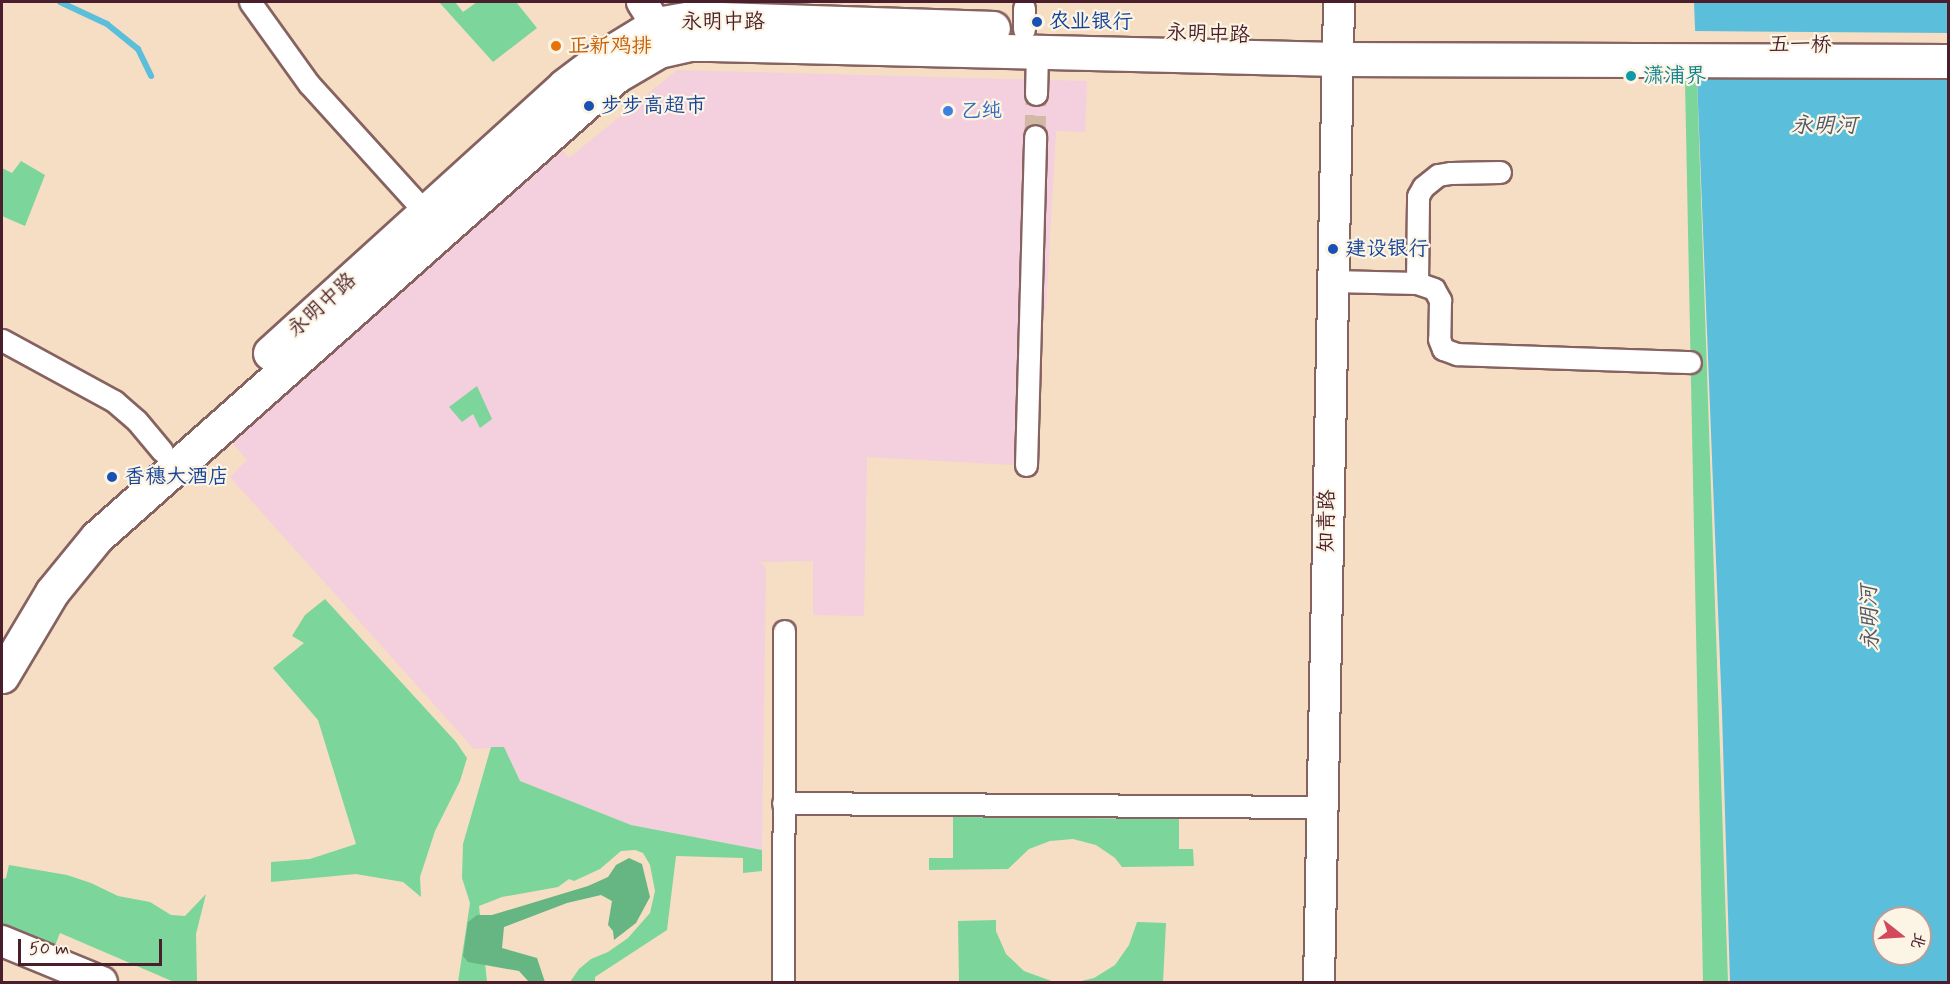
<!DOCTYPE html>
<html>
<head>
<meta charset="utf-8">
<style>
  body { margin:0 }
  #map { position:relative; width:1950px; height:984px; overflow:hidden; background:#f5dec3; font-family:Mynerve,"LXGW WenKai TC",sans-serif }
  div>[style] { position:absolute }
  .built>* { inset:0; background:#f4cfdd }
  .green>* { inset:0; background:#7cd59b }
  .forest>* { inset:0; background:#65b683 }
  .water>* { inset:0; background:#5bbeda }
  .pier>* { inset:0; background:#f5dec3 }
  .stream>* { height:6px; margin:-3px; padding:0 3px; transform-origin:3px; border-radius:3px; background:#5bbeda }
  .street-tunnel>* { height:21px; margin-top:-10.5px; transform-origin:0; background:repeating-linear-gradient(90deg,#d3b8a5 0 21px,transparent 0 31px) }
  .roads { filter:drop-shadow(2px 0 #866260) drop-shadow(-2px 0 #866260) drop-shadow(0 2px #866260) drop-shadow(0 -2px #866260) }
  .street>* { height:21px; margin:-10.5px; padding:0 10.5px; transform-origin:10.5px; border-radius:10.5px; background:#fff }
  .secondary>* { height:30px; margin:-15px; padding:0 15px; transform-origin:15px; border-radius:15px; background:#fff }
  .primary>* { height:33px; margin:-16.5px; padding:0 16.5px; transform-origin:16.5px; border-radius:16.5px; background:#fff }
  .dots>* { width:16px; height:16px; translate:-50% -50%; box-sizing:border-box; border:3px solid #fcf5e5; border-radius:50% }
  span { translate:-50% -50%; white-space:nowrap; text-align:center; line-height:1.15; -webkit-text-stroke:4.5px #fcf5e5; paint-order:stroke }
  .street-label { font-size:21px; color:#4a1f2b }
  .transit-label { font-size:21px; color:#164399 }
  .left { translate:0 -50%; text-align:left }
  .food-label { font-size:21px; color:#c56008 }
  .culture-label { font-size:21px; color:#0d838f }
  .shop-label { font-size:21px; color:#366cbe }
  .water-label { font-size:22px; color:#505768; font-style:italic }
  .frame { position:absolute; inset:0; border:3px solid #4a1f2b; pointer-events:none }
  .north { position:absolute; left:1872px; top:906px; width:60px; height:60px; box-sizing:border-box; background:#fcf5e5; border:2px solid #b59f9b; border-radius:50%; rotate:107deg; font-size:16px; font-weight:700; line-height:24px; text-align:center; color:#4a1f2b }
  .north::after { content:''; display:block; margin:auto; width:21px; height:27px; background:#d1495b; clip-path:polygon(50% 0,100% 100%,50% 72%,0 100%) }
  .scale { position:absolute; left:18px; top:939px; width:144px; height:27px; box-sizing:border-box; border:3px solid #4a1f2b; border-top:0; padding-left:8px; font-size:18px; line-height:21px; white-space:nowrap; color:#4a1f2b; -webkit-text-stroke:4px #fcf5e5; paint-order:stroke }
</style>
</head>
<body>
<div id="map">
  <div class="built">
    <i style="clip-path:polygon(677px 70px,1087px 81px,1085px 132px,1056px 131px,1046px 310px,1021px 310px,1014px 465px,867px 457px,864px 616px,813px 615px,813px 561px,760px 562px,766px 568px,762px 850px,631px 825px,520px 781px,504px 747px,474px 749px,230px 477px,247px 460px,229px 439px,559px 146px,569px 158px)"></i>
  </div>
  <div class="green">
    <i style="clip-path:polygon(439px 2px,455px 2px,463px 12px,477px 2px,516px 2px,537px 28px,493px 62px)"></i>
    <i style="clip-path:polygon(1685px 80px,1697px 81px,1728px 982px,1703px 982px)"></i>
    <i style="clip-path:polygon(21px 161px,45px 175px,25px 226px,2px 216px,2px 168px,12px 173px)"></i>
    <i style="clip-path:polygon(477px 386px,492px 419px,480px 428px,473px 414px,462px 422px,449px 407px)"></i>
    <i style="clip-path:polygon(325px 599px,456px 742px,467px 758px,460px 781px,435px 831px,420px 877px,421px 897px,403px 882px,356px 874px,271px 882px,271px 862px,310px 859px,356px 844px,318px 720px,273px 668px,304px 643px,292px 636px,305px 615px)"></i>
    <i style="clip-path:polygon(491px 747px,504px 747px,520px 781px,631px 825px,762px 850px,762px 871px,743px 873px,743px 858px,676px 856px,667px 930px,595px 977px,595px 982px,570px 982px,579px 969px,591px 959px,608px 952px,628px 938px,650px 913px,655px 891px,650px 865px,643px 853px,635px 850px,621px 851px,600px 869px,574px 881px,569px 879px,558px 887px,502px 897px,479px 906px,487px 982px,458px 982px,470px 903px,462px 878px,463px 844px)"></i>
    <i style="clip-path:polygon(953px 817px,1179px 819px,1179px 849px,1193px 849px,1194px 866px,1122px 867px,1115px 858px,1096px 845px,1073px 839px,1050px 841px,1029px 849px,1008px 869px,929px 870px,929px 858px,953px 858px)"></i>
    <i style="clip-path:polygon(9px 865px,67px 875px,91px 883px,118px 896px,150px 902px,171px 915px,185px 916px,206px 894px,196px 934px,197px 982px,174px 982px,60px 933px,52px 953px,2px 931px,2px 879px,6px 878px)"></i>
    <i style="clip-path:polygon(996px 920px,996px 931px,1006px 954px,1024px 971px,1054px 982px,959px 982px,958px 921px)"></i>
    <i style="clip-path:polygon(1137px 922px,1166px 923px,1163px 982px,1077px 982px,1094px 978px,1115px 965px,1129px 945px)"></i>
  </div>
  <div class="forest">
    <i style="clip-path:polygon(629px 858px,642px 864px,650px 897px,636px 923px,614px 940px,613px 931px,608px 925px,612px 901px,601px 895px,567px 903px,504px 927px,502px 948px,537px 958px,545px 982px,529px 982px,519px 971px,468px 962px,463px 956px,468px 922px,477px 915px,492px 915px,588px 886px,608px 877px,616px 865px)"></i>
  </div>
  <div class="water">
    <i style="clip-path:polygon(evenodd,1694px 2px,1948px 2px,1948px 982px,1730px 982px,1722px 712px,1694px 2px,1884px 918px,1920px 918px,1920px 954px,1884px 954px,1884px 918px)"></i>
  </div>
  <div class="pier">
    <i style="clip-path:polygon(1692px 31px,1948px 33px,1948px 70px,1694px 73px)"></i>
  </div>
  <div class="stream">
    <i style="left:60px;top:2px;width:52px;rotate:25.1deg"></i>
    <i style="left:107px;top:24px;width:40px;rotate:39deg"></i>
    <i style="left:138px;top:49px;width:30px;rotate:64deg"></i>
  </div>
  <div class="street-tunnel">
    <i style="left:1035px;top:136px;width:42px;rotate:-88.6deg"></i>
  </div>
  <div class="roads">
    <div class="street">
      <i style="left:250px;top:2px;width:101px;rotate:54.3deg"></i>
      <i style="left:309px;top:84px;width:173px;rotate:47.8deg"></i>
      <i style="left:1024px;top:29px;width:21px;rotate:-90deg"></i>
      <i style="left:1036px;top:94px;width:42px;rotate:-88.6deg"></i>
      <i style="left:1332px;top:281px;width:85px;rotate:1.3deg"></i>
      <i style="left:1417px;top:283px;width:18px;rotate:19deg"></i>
      <i style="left:1434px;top:289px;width:13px;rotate:61deg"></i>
      <i style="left:1440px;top:300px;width:39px;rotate:91deg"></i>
      <i style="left:1439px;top:339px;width:11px;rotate:68deg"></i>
      <i style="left:1443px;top:349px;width:15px;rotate:20deg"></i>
      <i style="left:1457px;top:354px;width:233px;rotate:2deg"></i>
      <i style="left:1417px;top:283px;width:87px;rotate:-89.3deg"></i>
      <i style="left:1418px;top:196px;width:10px;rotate:-61deg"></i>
      <i style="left:1423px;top:187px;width:19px;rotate:-39deg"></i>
      <i style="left:1438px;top:175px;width:13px;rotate:-9deg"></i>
      <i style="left:1451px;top:173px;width:49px;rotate:-1.2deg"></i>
      <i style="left:2px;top:340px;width:128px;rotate:28.6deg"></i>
      <i style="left:114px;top:401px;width:30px;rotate:41deg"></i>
      <i style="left:137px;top:421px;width:39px;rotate:50deg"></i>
      <i style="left:1026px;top:465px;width:329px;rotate:-88.4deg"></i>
      <i style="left:783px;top:803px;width:539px;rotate:0.43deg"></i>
      <i style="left:783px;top:982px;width:351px;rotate:-89.8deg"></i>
    </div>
    <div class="secondary">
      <i style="left:642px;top:2px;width:39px;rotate:58deg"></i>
      <i style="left:663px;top:35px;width:13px;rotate:119deg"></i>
      <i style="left:2px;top:941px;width:108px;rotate:22.3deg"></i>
      <i style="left:1319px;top:982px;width:980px;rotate:-88.83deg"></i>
    </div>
    <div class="primary">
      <i style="left:270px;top:353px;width:397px;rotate:-42.2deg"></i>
      <i style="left:564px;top:86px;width:46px;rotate:-37.1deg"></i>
      <i style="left:601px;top:58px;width:66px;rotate:-31.3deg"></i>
      <i style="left:657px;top:24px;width:36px;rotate:-10deg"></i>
      <i style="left:692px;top:18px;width:301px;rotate:1.9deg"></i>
      <i style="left:2px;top:676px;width:98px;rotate:-59.2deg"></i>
      <i style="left:52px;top:592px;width:71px;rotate:-50.7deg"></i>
      <i style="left:97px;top:537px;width:694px;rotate:-41.61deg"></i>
      <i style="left:616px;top:76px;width:50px;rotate:-30.2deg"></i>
      <i style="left:659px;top:51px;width:32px;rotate:-13deg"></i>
      <i style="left:690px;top:44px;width:21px"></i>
      <i style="left:711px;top:44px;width:625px;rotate:1.37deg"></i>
      <i style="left:1336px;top:59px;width:612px;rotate:0.19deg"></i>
    </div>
  </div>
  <div class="dots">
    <i style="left:1037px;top:22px;background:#1a4fb4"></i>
    <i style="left:556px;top:46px;background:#e8710a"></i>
    <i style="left:1631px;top:76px;background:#0f9aa8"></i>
    <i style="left:589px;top:106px;background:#1a4fb4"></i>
    <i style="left:948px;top:111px;background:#3f7fe0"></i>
    <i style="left:1333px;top:249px;background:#1a4fb4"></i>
    <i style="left:112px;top:477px;background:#1a4fb4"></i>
  </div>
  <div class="street-label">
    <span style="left:723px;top:22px">永明中路</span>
    <span style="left:1208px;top:34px;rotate:2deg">永明中路</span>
    <span style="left:1800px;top:45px;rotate:1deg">五一桥</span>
    <span style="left:322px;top:305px;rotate:-42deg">永明中路</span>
    <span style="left:1327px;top:521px;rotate:-89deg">知青路</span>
  </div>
  <div class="transit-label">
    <span class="left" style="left:1049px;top:22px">农业银行</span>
    <span class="left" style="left:601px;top:106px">步步高超市</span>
    <span class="left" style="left:1345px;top:249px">建设银行</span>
    <span class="left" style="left:124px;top:477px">香穗大酒店</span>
  </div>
  <div class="food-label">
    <span class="left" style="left:568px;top:46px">正新鸡排</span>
  </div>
  <div class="culture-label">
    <span class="left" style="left:1643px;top:76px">潇浦界</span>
  </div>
  <div class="shop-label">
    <span class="left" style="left:960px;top:111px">乙纯</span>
  </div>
  <div class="water-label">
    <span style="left:1824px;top:127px">永明河</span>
    <span style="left:1871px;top:618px;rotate:-92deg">永明河</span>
  </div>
  <div class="frame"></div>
  <div class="north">北</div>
  <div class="scale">50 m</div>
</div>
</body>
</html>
